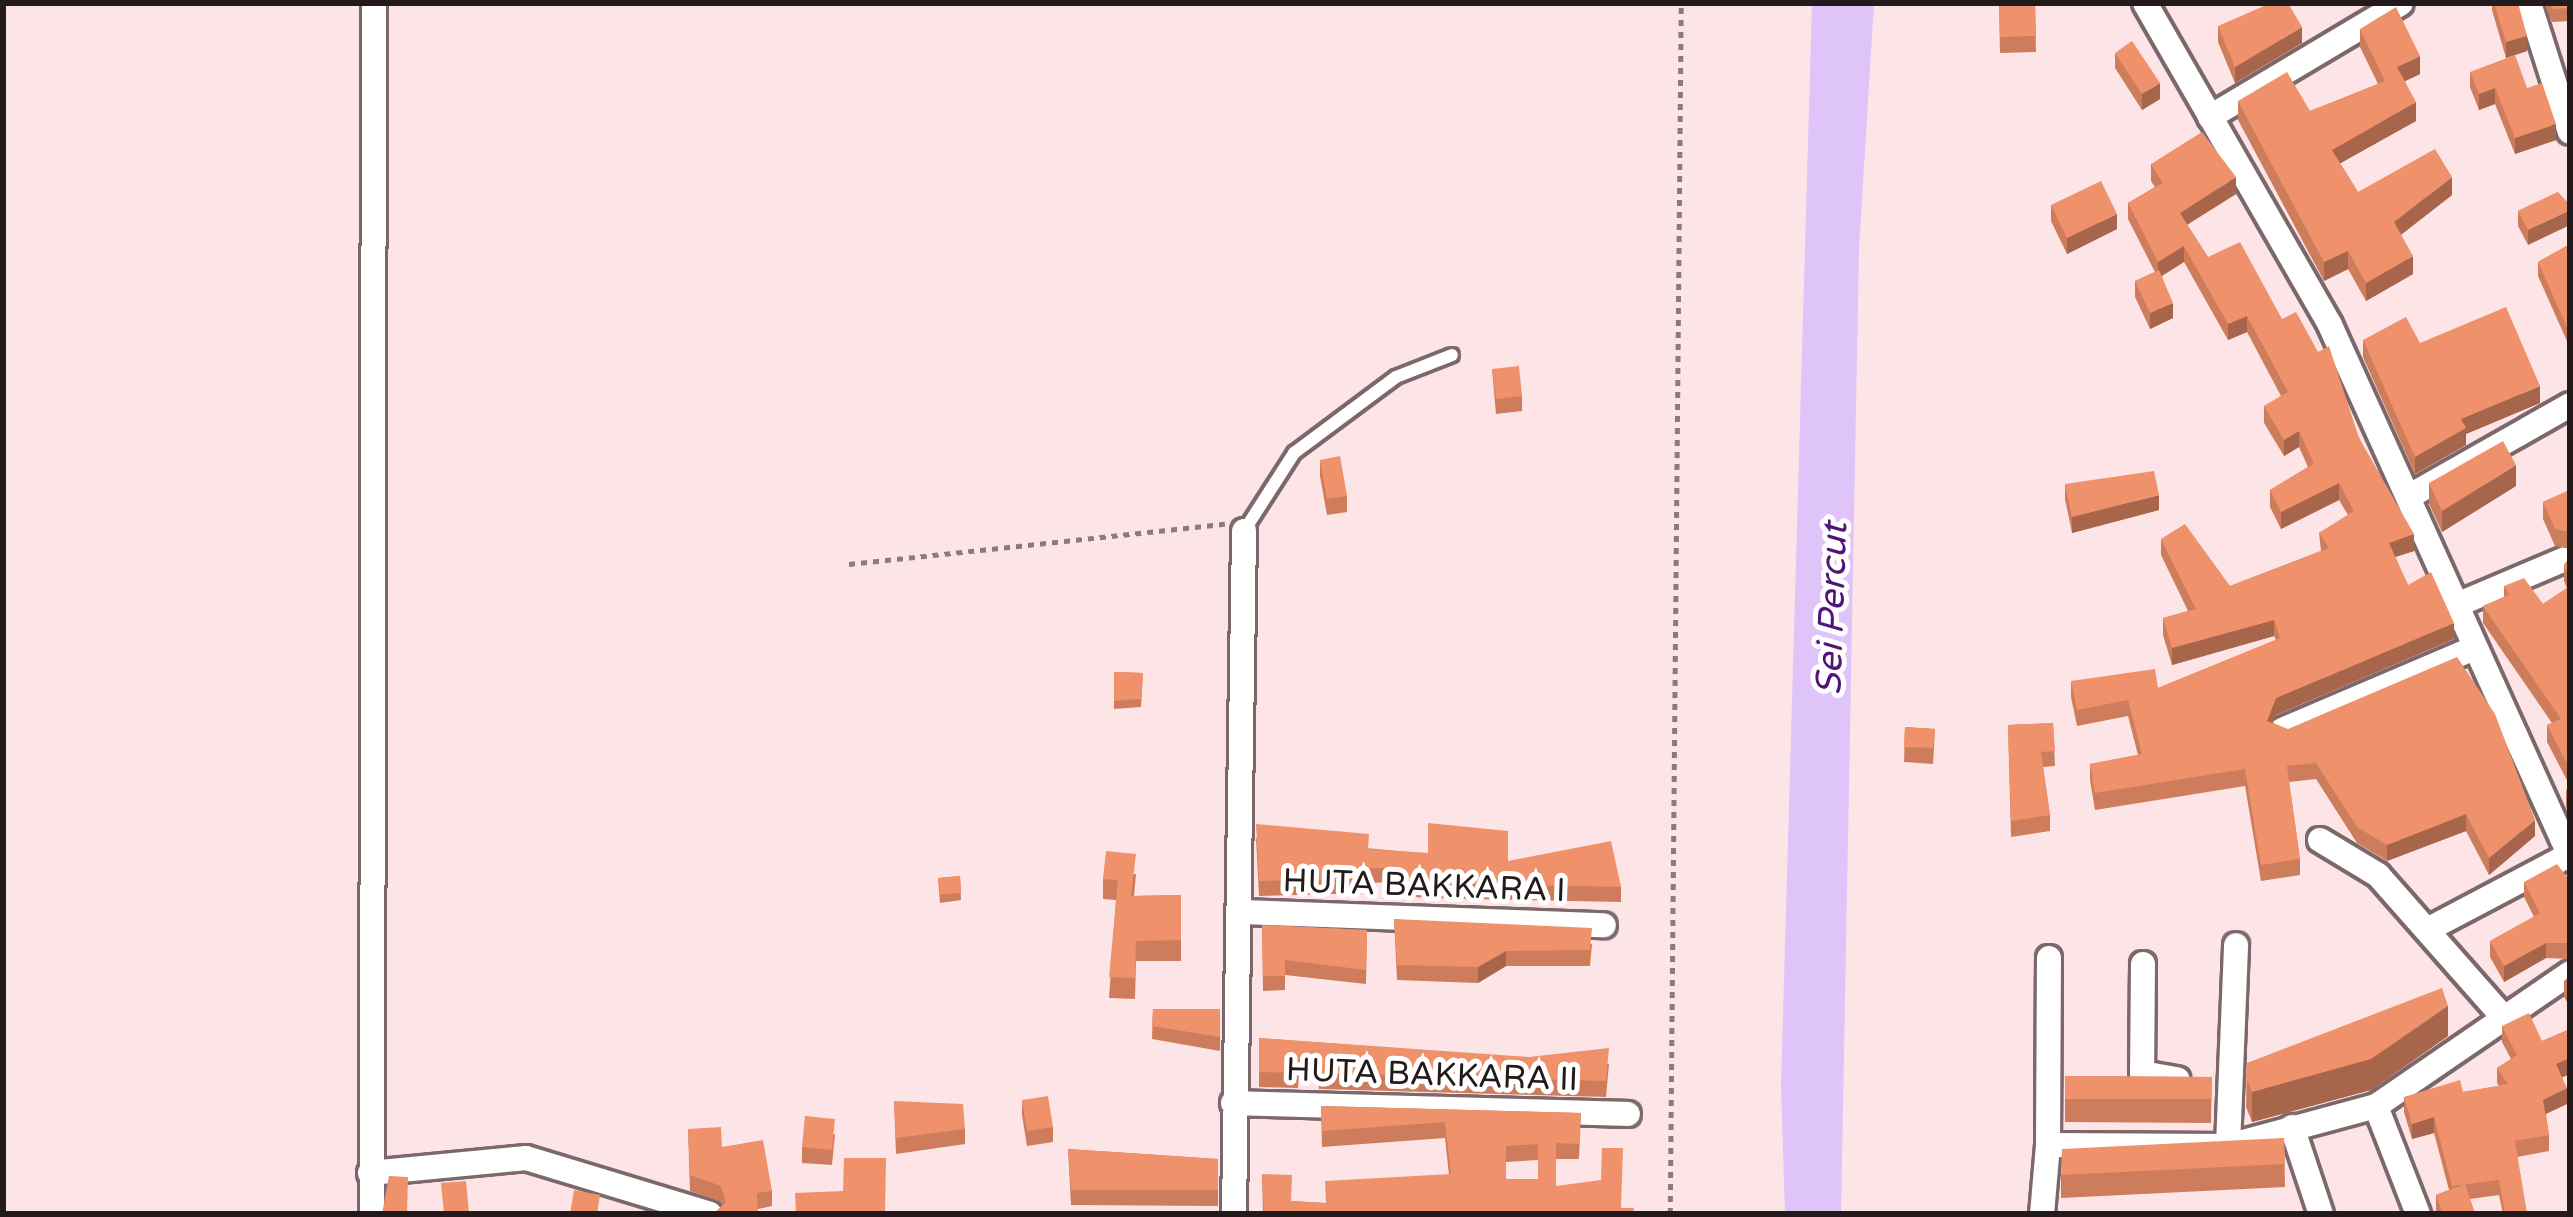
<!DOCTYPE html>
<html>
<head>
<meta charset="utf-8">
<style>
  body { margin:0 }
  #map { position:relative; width:2573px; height:1217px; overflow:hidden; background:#fce4e7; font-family:"Varela Round",sans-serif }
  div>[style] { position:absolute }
  .water>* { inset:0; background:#dec4f8 }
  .path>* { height:4.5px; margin-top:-2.25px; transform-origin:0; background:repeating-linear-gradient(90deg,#8b7b7d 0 6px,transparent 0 12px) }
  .roads { filter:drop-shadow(3px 0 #7c686a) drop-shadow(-3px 0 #7c686a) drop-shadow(0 3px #7c686a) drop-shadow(0 -3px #7c686a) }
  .lane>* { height:12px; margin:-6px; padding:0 6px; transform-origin:6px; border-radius:6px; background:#fff }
  .street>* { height:24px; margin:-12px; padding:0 12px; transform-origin:12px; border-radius:12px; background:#fff }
  .wall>* { inset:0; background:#ce7d5c }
  .shaded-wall>* { inset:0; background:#a7664b }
  .building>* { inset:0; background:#ef916b }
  span { translate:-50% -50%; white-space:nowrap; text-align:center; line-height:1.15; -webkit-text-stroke:10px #fff; paint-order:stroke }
  .street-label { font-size:33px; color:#231a1b }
  .water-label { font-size:36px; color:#511478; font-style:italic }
  .frame { position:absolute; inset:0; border:6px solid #231a1b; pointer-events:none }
</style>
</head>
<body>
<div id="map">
  <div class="water">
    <i style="clip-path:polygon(1812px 3px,1874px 3px,1859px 248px,1841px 1214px,1785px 1214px,1781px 1086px)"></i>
  </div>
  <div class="path">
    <i style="left:849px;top:564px;width:378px;rotate:-6.1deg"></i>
    <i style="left:1670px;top:1214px;width:1211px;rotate:-89.48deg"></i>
  </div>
  <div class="roads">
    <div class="lane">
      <i style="left:1244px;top:531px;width:93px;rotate:-57.3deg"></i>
      <i style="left:1294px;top:453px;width:127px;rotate:-36.7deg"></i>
      <i style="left:1396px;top:377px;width:60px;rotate:-21.4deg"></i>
    </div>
    <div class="street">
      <i style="left:2145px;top:3px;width:371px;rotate:60.1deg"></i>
      <i style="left:2330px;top:325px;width:583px;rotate:65.68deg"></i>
      <i style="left:2529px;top:3px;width:135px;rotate:72.4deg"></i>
      <i style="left:2210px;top:117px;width:222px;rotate:-30.8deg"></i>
      <i style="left:2408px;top:497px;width:186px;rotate:-29.6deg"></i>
      <i style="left:2452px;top:607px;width:128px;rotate:-23deg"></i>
      <i style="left:2282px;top:730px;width:204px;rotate:-23.1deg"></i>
      <i style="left:2320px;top:840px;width:68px;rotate:31.1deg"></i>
      <i style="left:2378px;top:875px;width:193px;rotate:48.6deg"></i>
      <i style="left:1241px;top:912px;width:363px;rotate:2.1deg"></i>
      <i style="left:2427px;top:930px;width:161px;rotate:-27.8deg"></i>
      <i style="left:2143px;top:964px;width:109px;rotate:90.5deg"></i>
      <i style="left:2142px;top:1073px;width:36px;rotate:10deg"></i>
      <i style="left:1233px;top:1103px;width:395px;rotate:1.6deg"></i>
      <i style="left:2292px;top:1127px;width:92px;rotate:71.6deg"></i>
      <i style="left:2048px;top:1145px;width:187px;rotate:-89.7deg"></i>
      <i style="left:2228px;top:1146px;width:201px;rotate:-87.7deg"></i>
      <i style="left:370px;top:1173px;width:157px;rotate:-5.5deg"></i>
      <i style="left:526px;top:1158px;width:192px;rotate:16.9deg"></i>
      <i style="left:372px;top:1214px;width:1211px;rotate:-89.91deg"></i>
      <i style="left:1234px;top:1214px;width:683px;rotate:-89.16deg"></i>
      <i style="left:2042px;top:1214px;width:69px;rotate:-85deg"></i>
      <i style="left:2048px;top:1145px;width:180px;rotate:0.3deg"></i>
      <i style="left:2228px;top:1146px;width:153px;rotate:-15.1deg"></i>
      <i style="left:2418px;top:1214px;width:116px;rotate:-111.3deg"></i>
      <i style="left:2376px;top:1106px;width:235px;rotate:-34.4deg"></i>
    </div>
  </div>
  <div class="wall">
    <i style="clip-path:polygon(1999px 3px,2035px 3px,2036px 52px,2000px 53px)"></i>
    <i style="clip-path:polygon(2492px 3px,2518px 3px,2527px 51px,2506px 58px,2492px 10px)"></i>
    <i style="clip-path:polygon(2544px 3px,2570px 3px,2570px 21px,2552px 22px)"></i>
    <i style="clip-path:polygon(2218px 26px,2302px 43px,2235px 83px,2218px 42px)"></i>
    <i style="clip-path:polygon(2360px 29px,2420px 74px,2405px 81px,2416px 121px,2340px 163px,2358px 192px,2452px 195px,2401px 235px,2413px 274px,2366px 301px,2348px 269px,2324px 281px,2238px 120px,2238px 101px,2310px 111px,2378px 84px,2360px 47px)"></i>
    <i style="clip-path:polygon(2115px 53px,2160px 99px,2142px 110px,2115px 68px)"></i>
    <i style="clip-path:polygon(2470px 72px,2527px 88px,2556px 140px,2515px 154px,2495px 104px,2479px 110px,2470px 87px)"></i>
    <i style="clip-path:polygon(2151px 164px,2236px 194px,2187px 225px,2208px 257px,2282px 319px,2359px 438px,2414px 551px,2395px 557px,2408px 585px,2454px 639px,2276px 715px,2273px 723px,2535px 836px,2489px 875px,2466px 831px,2387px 861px,2357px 843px,2316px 779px,2289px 782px,2300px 859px,2300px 875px,2261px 881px,2245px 786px,2095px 810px,2090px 780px,2090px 764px,2138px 755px,2128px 716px,2077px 726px,2071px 697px,2071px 681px,2158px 688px,2276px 640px,2274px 636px,2172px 665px,2163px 635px,2163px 618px,2188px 611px,2161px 555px,2161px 539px,2230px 586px,2321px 551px,2319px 533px,2348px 515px,2339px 500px,2281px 529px,2270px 507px,2270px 490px,2308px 467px,2299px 447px,2284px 456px,2264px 423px,2264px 406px,2281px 396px,2247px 332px,2228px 340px,2184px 262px,2162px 276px,2173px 318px,2150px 329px,2135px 297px,2135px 281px,2155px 272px,2128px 219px,2128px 203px,2155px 187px,2151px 181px)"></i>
    <i style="clip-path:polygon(2558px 192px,2528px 245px,2518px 226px,2518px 211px)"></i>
    <i style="clip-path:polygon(2051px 205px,2117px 229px,2067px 254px,2051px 221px)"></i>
    <i style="clip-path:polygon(2570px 244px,2570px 348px,2538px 276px,2538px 262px)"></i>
    <i style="clip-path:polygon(2363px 340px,2420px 343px,2540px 403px,2466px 434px,2466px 445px,2415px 474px,2363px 357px)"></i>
    <i style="clip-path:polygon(1492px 369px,1522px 396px,1522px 411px,1496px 414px)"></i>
    <i style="clip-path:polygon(1320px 460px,1347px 496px,1347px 512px,1327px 515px,1320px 476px)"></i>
    <i style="clip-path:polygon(2429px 483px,2516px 486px,2442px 532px,2429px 504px)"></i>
    <i style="clip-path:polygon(2065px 484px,2159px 510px,2072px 533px,2065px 499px)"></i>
    <i style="clip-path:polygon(2570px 490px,2570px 549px,2555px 546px,2543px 519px,2543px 502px)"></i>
    <i style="clip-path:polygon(2570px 557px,2570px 786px,2547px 742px,2547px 725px,2552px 723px,2483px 623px,2483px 606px,2504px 597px,2504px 586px,2543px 604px,2567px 588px,2564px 581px,2564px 565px)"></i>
    <i style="clip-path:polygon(1114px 672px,1143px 673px,1141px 707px,1114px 709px)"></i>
    <i style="clip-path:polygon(2053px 723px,2055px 766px,2043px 767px,2050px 815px,2050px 831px,2011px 837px,2008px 725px)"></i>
    <i style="clip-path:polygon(1905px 727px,1935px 729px,1933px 764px,1904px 762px)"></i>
    <i style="clip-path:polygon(2570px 789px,2570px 816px,2566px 807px,2566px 790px)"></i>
    <i style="clip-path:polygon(1256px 838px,1508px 861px,1621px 887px,1621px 902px,1427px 898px,1391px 895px,1390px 882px,1368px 883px,1368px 893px,1259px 896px)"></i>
    <i style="clip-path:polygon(1136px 874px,1134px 896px,1181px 895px,1181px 961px,1136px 961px,1135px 999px,1109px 998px,1116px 900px,1103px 899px,1103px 879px)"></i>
    <i style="clip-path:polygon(960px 876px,961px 900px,940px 903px,938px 878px)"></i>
    <i style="clip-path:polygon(2570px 881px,2570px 959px,2546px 958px,2504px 982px,2490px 957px,2490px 941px,2534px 917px,2524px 897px,2524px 882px)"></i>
    <i style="clip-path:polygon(1394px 919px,1592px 944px,1590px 966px,1506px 966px,1478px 983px,1397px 980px)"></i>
    <i style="clip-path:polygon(1262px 925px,1367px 930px,1366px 984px,1285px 975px,1285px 990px,1263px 991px)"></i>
    <i style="clip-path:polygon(2570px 976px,2570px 1007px,2564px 997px,2564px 981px)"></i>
    <i style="clip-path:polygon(1153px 1009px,1220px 1009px,1220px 1051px,1152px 1039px)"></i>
    <i style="clip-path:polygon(2502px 1026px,2542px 1041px,2570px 1029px,2570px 1074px,2562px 1077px,2567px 1104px,2546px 1114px,2549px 1135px,2549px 1151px,2517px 1157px,2527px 1214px,2503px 1214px,2499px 1195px,2470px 1199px,2475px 1214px,2436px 1214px,2436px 1195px,2449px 1190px,2434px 1133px,2412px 1139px,2404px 1112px,2404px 1097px,2463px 1092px,2499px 1086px,2497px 1083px,2497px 1068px,2511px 1059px,2502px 1042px)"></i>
    <i style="clip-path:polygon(2448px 1036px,2371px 1090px,2252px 1122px,2246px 1107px,2247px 1063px)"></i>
    <i style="clip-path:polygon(1259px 1038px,1609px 1064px,1606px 1097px,1319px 1089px,1318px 1074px,1299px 1074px,1298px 1088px,1259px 1087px)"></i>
    <i style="clip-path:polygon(2065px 1076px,2212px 1077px,2211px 1123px,2065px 1122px)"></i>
    <i style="clip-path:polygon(1022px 1100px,1053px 1127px,1053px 1142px,1027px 1146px,1022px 1115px)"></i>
    <i style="clip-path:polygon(894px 1101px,965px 1129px,965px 1144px,896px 1154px)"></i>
    <i style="clip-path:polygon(evenodd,1321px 1106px,1581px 1113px,1579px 1159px,1556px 1159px,1556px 1186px,1621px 1208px,1633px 1214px,1263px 1214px,1262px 1174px,1291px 1201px,1325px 1203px,1449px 1175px,1445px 1138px,1322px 1147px,1321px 1106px,1538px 1160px,1538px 1179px,1506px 1179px,1506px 1162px,1538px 1160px)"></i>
    <i style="clip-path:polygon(688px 1129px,722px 1147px,772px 1191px,772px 1206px,758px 1209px,722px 1206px,721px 1202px,690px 1191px)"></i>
    <i style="clip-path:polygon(835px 1134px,832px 1165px,802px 1163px,802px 1147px)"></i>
    <i style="clip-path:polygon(2284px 1138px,2285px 1187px,2061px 1198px,2061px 1175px)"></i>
    <i style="clip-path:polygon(1068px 1149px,1218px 1159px,1218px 1206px,1071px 1205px)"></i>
  </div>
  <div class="shaded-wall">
    <i style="clip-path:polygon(2302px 27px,2302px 43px,2235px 83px,2235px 67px)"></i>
    <i style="clip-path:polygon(2527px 36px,2527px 51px,2506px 58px,2506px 42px)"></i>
    <i style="clip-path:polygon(2420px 56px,2420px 74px,2397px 85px,2397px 67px)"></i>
    <i style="clip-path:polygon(2160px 83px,2160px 99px,2142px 110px,2142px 94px)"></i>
    <i style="clip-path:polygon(2495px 88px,2495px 104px,2479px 110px,2479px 94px)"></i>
    <i style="clip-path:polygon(2416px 102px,2416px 121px,2332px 168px,2332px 150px)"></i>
    <i style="clip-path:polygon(2556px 124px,2556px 140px,2515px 154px,2515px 138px)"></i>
    <i style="clip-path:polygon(2236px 177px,2236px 194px,2180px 229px,2180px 213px)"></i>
    <i style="clip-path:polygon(2452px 177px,2452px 195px,2394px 240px,2394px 222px)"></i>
    <i style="clip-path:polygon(2570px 210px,2570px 225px,2528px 245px,2528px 230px)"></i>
    <i style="clip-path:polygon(2117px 214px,2117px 229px,2067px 254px,2067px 238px)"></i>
    <i style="clip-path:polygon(2184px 246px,2184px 262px,2158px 278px,2158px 262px)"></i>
    <i style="clip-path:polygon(2348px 251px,2348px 269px,2324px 281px,2324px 262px)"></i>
    <i style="clip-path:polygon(2413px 256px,2413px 274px,2366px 301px,2366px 283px)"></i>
    <i style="clip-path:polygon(2173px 303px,2173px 318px,2150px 329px,2150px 313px)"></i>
    <i style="clip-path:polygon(2247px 316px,2247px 332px,2228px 340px,2228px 324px)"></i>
    <i style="clip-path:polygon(2540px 386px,2540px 403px,2466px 434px,2466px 445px,2415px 474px,2415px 457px,2461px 419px)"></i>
    <i style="clip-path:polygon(2299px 431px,2299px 447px,2284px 456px,2284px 440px)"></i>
    <i style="clip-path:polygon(2516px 465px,2516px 486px,2442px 532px,2442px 511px)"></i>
    <i style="clip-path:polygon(2339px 483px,2339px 500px,2281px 529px,2281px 512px)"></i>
    <i style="clip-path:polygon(2159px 495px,2159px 510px,2072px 533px,2072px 517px)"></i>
    <i style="clip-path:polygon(2414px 534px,2414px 551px,2389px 559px,2389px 543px)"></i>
    <i style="clip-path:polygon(2274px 620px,2274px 636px,2172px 665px,2172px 648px)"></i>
    <i style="clip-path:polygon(2454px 623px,2454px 639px,2276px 715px,2267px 737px,2267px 721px,2276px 698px)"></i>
    <i style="clip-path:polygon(2466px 814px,2466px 831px,2387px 861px,2387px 845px)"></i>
    <i style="clip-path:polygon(2535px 820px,2535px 836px,2489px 875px,2489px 858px)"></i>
    <i style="clip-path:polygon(2546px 943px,2546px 958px,2504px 982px,2504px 966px)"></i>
    <i style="clip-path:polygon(1506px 951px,1506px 966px,1478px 983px,1478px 967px)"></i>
    <i style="clip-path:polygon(2448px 1006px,2448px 1036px,2371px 1090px,2252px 1122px,2252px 1092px)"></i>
    <i style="clip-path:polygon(2570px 1058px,2570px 1074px,2556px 1080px,2556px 1064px)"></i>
    <i style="clip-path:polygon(2567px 1088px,2567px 1104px,2543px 1115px,2543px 1100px)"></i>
    <i style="clip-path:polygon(2434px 1117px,2434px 1133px,2412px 1139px,2412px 1124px)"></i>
  </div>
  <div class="building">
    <i style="clip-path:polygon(1999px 3px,2035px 3px,2036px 36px,2000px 37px)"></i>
    <i style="clip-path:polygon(2271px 3px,2288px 3px,2302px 27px,2235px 67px,2218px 26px)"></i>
    <i style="clip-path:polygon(2494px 3px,2518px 3px,2527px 36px,2506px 42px)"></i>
    <i style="clip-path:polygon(2550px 3px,2570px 3px,2570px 8px,2552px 9px)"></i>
    <i style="clip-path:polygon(2396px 7px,2420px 56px,2397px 67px,2416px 102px,2332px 150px,2358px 192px,2435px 149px,2452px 177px,2394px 222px,2413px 256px,2366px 283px,2348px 251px,2324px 262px,2238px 101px,2287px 72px,2310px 111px,2385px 81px,2360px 29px)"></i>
    <i style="clip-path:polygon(2132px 41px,2160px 83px,2142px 94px,2115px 53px)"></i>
    <i style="clip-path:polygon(2515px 55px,2527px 88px,2542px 83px,2556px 124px,2515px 138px,2495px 88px,2479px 94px,2470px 72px)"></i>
    <i style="clip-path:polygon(2202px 132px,2236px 177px,2180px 213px,2208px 257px,2240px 242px,2282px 319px,2296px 312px,2318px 352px,2329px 346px,2359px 438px,2414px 534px,2389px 543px,2408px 585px,2431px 572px,2454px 623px,2276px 698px,2267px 721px,2288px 729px,2457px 657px,2495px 714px,2535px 820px,2489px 858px,2466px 814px,2387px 845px,2357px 827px,2316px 763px,2287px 766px,2300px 859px,2261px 865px,2245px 769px,2095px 793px,2090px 764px,2142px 754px,2128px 700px,2077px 710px,2071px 681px,2155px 669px,2158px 688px,2280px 638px,2274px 620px,2172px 648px,2163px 618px,2196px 609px,2161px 539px,2185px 524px,2230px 586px,2329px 548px,2319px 533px,2354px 511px,2339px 483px,2281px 512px,2270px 490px,2314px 464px,2299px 431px,2284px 440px,2264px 406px,2288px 392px,2247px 316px,2228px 324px,2184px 246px,2158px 262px,2128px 203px,2163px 183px,2151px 164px)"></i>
    <i style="clip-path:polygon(2101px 181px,2117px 214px,2067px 238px,2051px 205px)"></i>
    <i style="clip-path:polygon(2558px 192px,2570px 205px,2570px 210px,2528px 230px,2518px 211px)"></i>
    <i style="clip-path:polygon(2570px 244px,2570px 334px,2538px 262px)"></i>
    <i style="clip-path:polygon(2159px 270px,2173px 303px,2150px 313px,2135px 281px)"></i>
    <i style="clip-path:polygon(2506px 307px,2540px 386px,2461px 419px,2466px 428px,2415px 457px,2363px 340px,2406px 317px,2420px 343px)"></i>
    <i style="clip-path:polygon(1519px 366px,1522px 396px,1496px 399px,1492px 369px)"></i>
    <i style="clip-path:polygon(2503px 441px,2516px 465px,2442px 511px,2429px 483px)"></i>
    <i style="clip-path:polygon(1340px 456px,1347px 496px,1327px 499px,1320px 460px)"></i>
    <i style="clip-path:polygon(2154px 471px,2159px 495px,2072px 517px,2065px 484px)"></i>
    <i style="clip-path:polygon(2570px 490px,2570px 532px,2555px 529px,2543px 502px)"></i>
    <i style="clip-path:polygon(2570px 557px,2570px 580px,2564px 565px)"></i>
    <i style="clip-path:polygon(2524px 578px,2543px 604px,2570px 586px,2570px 769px,2547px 725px,2561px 719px,2483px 606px,2509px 595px,2504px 586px)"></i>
    <i style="clip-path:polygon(1114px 672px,1143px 673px,1141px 699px,1114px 701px)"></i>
    <i style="clip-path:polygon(2053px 723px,2055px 751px,2041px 752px,2050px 815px,2011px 821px,2008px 725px)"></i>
    <i style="clip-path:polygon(1905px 727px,1935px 729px,1933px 748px,1904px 747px)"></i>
    <i style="clip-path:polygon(1428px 823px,1508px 831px,1508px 861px,1611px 841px,1621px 887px,1427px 883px,1391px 880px,1390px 868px,1368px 868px,1368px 878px,1259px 881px,1256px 824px,1369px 834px,1368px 849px,1428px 853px)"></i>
    <i style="clip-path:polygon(1106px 851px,1136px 854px,1131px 896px,1181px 895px,1181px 940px,1136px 941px,1135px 978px,1109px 977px,1118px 880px,1103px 879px)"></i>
    <i style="clip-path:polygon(2557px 864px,2570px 881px,2570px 943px,2546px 943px,2504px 966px,2490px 941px,2540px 913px,2524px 882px)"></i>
    <i style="clip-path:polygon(960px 876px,961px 893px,940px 895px,938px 878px)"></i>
    <i style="clip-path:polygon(1394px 919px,1592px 928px,1590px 950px,1506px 951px,1478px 967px,1397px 965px)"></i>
    <i style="clip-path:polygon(1262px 925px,1367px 930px,1366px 970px,1285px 960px,1285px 976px,1263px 976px)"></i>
    <i style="clip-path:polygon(2442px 988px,2448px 1006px,2371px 1059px,2252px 1092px,2246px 1077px,2247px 1063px)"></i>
    <i style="clip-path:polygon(1153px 1009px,1220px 1009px,1220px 1037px,1152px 1026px)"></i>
    <i style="clip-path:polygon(2529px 1013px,2542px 1041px,2570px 1029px,2570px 1058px,2556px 1064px,2567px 1088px,2543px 1100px,2549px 1135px,2515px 1141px,2527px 1214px,2505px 1214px,2499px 1180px,2452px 1186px,2434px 1117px,2412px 1124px,2404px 1097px,2460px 1080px,2463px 1092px,2508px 1084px,2497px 1068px,2517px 1055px,2502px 1026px)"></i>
    <i style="clip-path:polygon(1259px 1038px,1529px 1057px,1609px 1048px,1606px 1081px,1319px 1073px,1318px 1058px,1299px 1058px,1298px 1073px,1259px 1072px)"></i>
    <i style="clip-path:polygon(2065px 1076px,2212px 1077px,2211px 1099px,2065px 1099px)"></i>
    <i style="clip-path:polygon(1048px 1096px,1053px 1127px,1027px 1131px,1022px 1100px)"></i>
    <i style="clip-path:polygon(894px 1101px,963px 1104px,965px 1129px,896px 1138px)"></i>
    <i style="clip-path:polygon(evenodd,1321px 1106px,1581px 1113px,1579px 1144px,1556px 1143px,1556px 1186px,1601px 1180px,1602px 1148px,1623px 1148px,1621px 1208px,1634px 1208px,1633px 1214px,1264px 1214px,1262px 1174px,1292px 1175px,1291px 1201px,1326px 1203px,1325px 1181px,1451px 1174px,1445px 1122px,1322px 1131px,1321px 1106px,1538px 1144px,1538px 1179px,1506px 1179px,1506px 1146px,1538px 1144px)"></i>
    <i style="clip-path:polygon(805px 1116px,835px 1119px,832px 1150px,802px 1147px)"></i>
    <i style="clip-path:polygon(721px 1127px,722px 1147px,763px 1140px,772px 1191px,757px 1193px,758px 1214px,713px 1214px,726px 1202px,721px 1186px,690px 1175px,688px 1129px)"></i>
    <i style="clip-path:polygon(2284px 1138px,2285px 1164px,2061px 1175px,2062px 1149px)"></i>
    <i style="clip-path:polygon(1068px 1149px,1218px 1159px,1218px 1190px,1071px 1190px)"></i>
    <i style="clip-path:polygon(844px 1158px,886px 1158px,885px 1214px,796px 1214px,795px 1193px,843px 1191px)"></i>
    <i style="clip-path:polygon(389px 1176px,408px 1177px,407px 1214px,382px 1214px)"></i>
    <i style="clip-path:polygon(466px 1181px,469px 1214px,444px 1214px,441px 1183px)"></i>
    <i style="clip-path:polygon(2465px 1184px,2475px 1214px,2443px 1214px,2436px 1195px)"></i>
    <i style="clip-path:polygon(574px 1190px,600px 1195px,597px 1214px,570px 1214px)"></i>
  </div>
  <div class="street-label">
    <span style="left:1424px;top:886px;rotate:2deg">HUTA BAKKARA I</span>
    <span style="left:1432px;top:1075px;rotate:2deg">HUTA BAKKARA II</span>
  </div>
  <div class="water-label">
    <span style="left:1832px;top:609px;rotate:-88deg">Sei Percut</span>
  </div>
  <div class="frame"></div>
</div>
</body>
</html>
